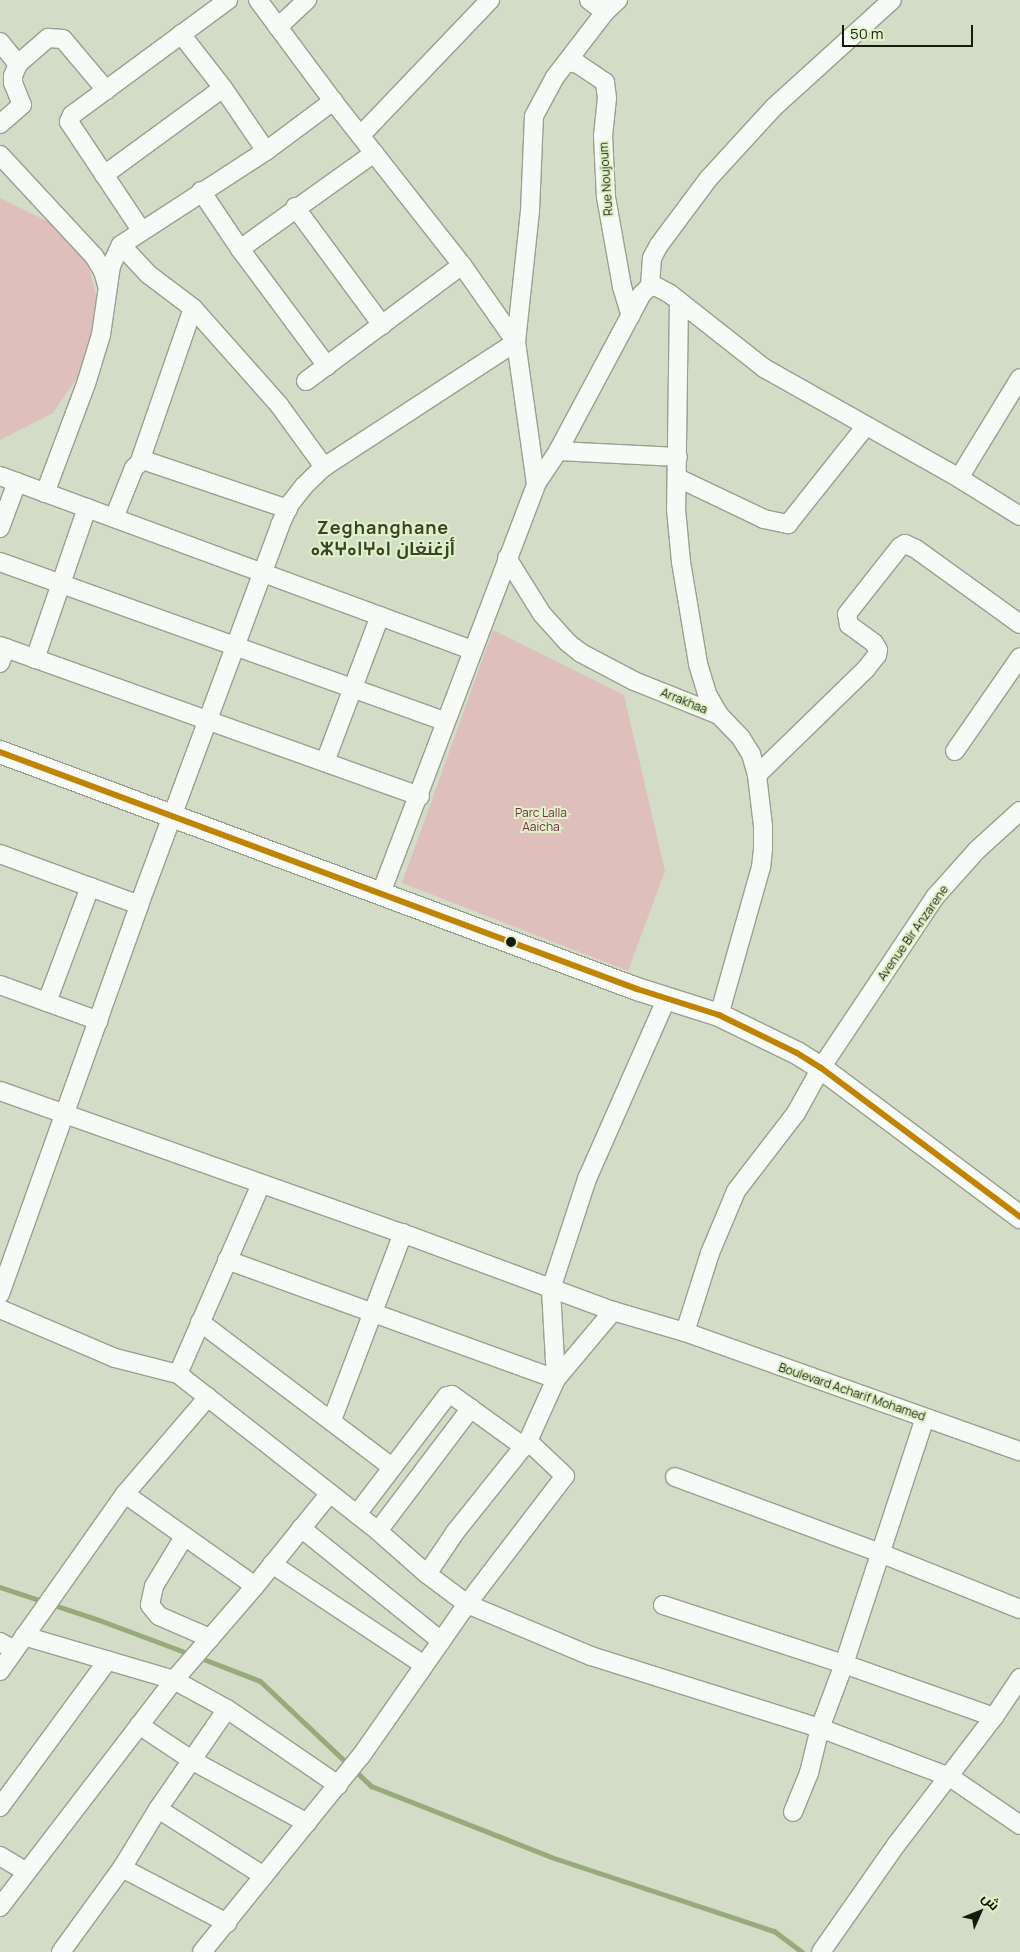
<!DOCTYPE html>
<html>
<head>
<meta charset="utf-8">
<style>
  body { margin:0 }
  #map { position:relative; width:1020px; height:1952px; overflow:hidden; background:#d2dcc7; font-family:Manrope,Cairo,"Noto Sans Tifinagh",sans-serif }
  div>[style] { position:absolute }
  .green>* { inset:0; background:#dfbfbc }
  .stream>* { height:5px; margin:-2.5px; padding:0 2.5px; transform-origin:2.5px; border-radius:2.5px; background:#96aa7c }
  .roads { filter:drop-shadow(1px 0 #99a090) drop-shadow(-1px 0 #99a090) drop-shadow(0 1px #99a090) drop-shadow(0 -1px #99a090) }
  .minor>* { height:18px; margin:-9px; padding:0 9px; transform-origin:9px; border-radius:9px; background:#f8faf7 }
  .major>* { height:22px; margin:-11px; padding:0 11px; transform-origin:11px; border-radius:11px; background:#f8faf7 }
  .bus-1>* { height:6px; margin:-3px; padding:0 3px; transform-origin:3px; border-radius:3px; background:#bf8403 }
  .dots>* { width:14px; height:14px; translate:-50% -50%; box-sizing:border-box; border:2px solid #e0f2ca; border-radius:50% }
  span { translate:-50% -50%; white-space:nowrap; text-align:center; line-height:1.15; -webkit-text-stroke:4px #e0f2ca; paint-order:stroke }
  .street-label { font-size:12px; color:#161c0d }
  .park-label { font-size:12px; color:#7c2b40 }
  .district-label { font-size:18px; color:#374524; font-weight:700; letter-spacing:1px }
  .north { position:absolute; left:955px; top:1887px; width:50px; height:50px; -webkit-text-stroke:4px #e0f2ca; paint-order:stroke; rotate:46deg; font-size:14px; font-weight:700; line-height:20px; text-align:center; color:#161c0d }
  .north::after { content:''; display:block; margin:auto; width:18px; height:22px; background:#161c0d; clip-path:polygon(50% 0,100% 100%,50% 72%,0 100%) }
  .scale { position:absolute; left:842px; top:25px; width:131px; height:22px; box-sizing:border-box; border:2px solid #161c0d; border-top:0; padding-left:6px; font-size:15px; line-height:18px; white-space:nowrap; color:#161c0d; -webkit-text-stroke:4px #e0f2ca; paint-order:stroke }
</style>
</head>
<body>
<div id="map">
  <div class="green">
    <i style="clip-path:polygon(0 198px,53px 224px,88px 264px,99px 306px,79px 375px,53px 413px,0 440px)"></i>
    <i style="clip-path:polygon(493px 630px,624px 695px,665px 871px,628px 971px,402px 883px)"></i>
  </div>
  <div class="stream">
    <i style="left:0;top:1587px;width:104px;rotate:18.4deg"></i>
    <i style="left:99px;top:1620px;width:97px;rotate:20.5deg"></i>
    <i style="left:198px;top:1657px;width:66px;rotate:21.2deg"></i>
    <i style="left:260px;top:1681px;width:153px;rotate:43.4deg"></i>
    <i style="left:371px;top:1786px;width:193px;rotate:21.5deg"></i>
    <i style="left:551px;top:1857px;width:235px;rotate:18.4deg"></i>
    <i style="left:774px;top:1931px;width:35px;rotate:37deg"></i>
  </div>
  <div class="roads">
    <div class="minor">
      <i style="left:258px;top:0;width:126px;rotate:53.4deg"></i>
      <i style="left:333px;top:101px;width:209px;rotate:51.8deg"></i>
      <i style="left:462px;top:265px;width:94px;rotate:55deg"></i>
      <i style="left:589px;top:0;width:20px;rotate:37deg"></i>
      <i style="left:278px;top:27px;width:40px;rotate:-43deg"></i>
      <i style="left:181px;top:34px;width:68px;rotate:52.1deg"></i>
      <i style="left:223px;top:88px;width:76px;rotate:55.7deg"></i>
      <i style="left:0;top:42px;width:28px;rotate:51deg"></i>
      <i style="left:568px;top:62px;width:10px;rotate:11deg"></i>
      <i style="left:578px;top:64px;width:32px;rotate:34deg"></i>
      <i style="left:605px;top:82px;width:16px;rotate:83deg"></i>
      <i style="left:607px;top:98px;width:38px;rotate:96deg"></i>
      <i style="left:603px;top:136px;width:61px;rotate:87.2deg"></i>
      <i style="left:606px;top:197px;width:91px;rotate:79.9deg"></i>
      <i style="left:622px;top:287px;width:30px;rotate:73deg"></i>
      <i style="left:0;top:124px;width:29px;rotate:-41deg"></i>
      <i style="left:22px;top:105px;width:24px;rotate:-112deg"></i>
      <i style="left:13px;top:83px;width:7px;rotate:-90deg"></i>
      <i style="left:13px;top:76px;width:13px;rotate:-67deg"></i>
      <i style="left:18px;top:64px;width:40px;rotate:-41deg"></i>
      <i style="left:48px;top:38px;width:15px;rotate:4deg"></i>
      <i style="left:63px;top:39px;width:67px;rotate:49.9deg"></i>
      <i style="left:361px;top:135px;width:187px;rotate:-46.3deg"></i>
      <i style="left:0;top:155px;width:138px;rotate:47.1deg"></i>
      <i style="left:94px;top:256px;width:17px;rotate:59deg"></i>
      <i style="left:103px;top:271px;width:15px;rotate:74deg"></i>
      <i style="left:104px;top:175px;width:147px;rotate:-36.2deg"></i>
      <i style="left:201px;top:191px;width:70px;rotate:56.1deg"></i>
      <i style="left:240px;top:249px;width:146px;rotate:53.4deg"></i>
      <i style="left:295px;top:207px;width:147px;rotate:53.6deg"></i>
      <i style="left:141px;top:230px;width:130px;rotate:-123.7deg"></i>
      <i style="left:69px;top:122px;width:8px;rotate:-67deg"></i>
      <i style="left:72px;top:115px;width:194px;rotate:-36.4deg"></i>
      <i style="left:121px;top:245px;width:40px;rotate:47deg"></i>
      <i style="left:148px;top:274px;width:56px;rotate:37.1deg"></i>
      <i style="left:193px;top:308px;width:130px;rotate:48.4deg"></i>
      <i style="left:279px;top:405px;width:77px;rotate:54deg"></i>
      <i style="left:240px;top:249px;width:165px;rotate:-35.6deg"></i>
      <i style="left:650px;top:286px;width:7px;rotate:8deg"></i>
      <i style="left:657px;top:287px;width:15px;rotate:28deg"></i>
      <i style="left:670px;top:294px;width:120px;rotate:38.2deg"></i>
      <i style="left:764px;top:368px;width:224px;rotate:29.4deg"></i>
      <i style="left:959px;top:478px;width:72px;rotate:31.9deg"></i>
      <i style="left:679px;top:301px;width:208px;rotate:90.8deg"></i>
      <i style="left:676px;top:509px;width:53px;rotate:84.6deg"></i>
      <i style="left:681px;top:562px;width:103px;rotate:80.5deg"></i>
      <i style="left:698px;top:664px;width:31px;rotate:73deg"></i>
      <i style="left:707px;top:694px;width:24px;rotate:60deg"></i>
      <i style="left:306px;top:381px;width:194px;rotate:-36.6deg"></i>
      <i style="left:558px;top:451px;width:120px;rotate:2.9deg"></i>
      <i style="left:140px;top:461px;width:162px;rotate:-70.9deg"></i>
      <i style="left:0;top:476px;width:503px;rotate:20.24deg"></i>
      <i style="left:678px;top:478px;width:95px;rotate:25.5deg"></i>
      <i style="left:764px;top:519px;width:25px;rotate:12deg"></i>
      <i style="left:788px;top:524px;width:125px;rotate:-51.5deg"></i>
      <i style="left:959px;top:478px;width:117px;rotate:-58.6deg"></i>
      <i style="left:536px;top:484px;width:143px;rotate:-98deg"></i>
      <i style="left:516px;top:342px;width:132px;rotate:-83.9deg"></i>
      <i style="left:530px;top:211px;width:95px;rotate:-87.6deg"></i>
      <i style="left:534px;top:116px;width:44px;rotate:-61.7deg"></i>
      <i style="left:555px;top:77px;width:82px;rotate:-52.4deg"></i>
      <i style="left:605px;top:12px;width:18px;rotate:-43deg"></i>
      <i style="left:45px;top:493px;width:116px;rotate:-69.4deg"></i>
      <i style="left:86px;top:384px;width:51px;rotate:-73deg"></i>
      <i style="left:101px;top:335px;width:70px;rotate:-81.8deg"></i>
      <i style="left:111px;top:266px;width:23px;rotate:-65deg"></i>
      <i style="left:121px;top:245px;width:173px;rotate:-33deg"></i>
      <i style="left:266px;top:151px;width:84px;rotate:-36.7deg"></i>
      <i style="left:114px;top:518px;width:54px;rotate:-68.2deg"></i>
      <i style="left:134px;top:468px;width:12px;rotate:-42deg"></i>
      <i style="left:143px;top:460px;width:153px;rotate:18.7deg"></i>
      <i style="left:0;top:528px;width:49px;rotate:-69.7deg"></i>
      <i style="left:507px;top:558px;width:66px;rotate:58deg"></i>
      <i style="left:542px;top:614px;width:38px;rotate:48deg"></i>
      <i style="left:567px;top:642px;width:18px;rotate:38deg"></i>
      <i style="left:581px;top:653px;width:60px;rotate:27.8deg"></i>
      <i style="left:634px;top:681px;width:92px;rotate:21.8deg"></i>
      <i style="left:719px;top:715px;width:32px;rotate:46deg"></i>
      <i style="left:741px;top:738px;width:19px;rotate:58deg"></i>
      <i style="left:751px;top:754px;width:22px;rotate:74deg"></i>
      <i style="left:757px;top:775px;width:51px;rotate:83.3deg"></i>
      <i style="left:763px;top:826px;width:23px;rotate:90deg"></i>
      <i style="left:763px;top:849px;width:18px;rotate:96deg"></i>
      <i style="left:761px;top:867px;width:154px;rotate:105.8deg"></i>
      <i style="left:0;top:562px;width:473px;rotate:19.7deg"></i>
      <i style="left:0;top:646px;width:446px;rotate:19.7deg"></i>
      <i style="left:35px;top:659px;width:160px;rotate:-71deg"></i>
      <i style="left:0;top:663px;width:16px;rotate:-68deg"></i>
      <i style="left:955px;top:751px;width:114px;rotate:-55.3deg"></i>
      <i style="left:325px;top:762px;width:156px;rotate:-69.4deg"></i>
      <i style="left:757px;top:775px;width:152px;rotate:-44.2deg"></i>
      <i style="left:866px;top:669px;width:18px;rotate:-52deg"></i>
      <i style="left:877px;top:655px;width:5px;rotate:-79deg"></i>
      <i style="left:878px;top:650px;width:8px;rotate:-120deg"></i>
      <i style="left:874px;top:643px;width:31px;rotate:-144deg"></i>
      <i style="left:849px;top:625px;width:11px;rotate:-100deg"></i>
      <i style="left:847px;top:614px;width:85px;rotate:-51.7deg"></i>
      <i style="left:900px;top:547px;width:6px;rotate:-31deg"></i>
      <i style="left:905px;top:544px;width:12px;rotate:24deg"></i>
      <i style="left:916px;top:549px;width:128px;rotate:35.8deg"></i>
      <i style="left:0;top:854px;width:148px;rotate:20.1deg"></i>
      <i style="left:381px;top:893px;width:437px;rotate:-69.2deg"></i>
      <i style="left:536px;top:484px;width:40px;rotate:-56deg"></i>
      <i style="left:558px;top:451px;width:178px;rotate:-61.9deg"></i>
      <i style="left:642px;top:294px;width:11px;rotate:-45deg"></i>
      <i style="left:650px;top:286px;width:28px;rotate:-86deg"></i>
      <i style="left:652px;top:258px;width:15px;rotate:-62deg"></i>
      <i style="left:659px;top:245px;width:84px;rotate:-53.3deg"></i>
      <i style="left:709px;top:178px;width:96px;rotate:-47.5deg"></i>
      <i style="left:774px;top:107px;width:159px;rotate:-42.2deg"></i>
      <i style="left:0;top:985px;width:105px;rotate:20deg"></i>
      <i style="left:47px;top:1002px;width:123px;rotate:-69.5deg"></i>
      <i style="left:0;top:1091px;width:435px;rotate:19.5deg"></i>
      <i style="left:410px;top:1236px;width:216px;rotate:20.3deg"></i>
      <i style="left:613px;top:1311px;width:75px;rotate:16.3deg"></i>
      <i style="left:685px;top:1332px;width:356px;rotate:19.6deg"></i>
      <i style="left:227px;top:1260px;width:350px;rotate:19.9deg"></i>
      <i style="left:0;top:1294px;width:413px;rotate:-70.3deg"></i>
      <i style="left:139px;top:905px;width:405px;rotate:-69.6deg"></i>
      <i style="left:280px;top:525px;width:23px;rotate:-65deg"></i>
      <i style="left:290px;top:504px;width:23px;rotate:-52deg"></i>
      <i style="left:304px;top:486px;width:28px;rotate:-44deg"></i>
      <i style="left:324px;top:467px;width:229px;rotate:-33.1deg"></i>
      <i style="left:0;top:1309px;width:125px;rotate:23.1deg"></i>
      <i style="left:115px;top:1358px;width:65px;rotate:14.3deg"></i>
      <i style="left:178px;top:1374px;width:254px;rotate:38.1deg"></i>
      <i style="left:378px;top:1531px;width:65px;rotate:41.3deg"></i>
      <i style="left:427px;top:1574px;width:50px;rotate:36.9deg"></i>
      <i style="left:467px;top:1604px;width:134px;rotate:22.8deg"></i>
      <i style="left:591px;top:1656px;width:240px;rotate:17.5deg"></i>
      <i style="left:820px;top:1728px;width:139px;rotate:20.7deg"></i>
      <i style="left:950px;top:1777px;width:85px;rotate:34.4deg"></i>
      <i style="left:200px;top:1322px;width:241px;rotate:37.1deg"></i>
      <i style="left:685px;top:1332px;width:83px;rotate:-72.4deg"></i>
      <i style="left:710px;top:1253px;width:67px;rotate:-67.2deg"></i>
      <i style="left:736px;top:1191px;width:98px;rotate:-52.4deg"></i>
      <i style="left:796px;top:1113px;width:51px;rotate:-60.9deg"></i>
      <i style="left:821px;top:1068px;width:206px;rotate:-56.3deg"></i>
      <i style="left:935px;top:897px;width:63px;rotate:-48.2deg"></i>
      <i style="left:977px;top:850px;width:58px;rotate:-42.2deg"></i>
      <i style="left:178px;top:1374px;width:207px;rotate:-66.4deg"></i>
      <i style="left:556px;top:1379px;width:90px;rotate:-93.2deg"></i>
      <i style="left:551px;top:1289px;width:116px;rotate:-71.9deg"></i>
      <i style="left:587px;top:1179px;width:198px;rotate:-66.2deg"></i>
      <i style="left:208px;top:1397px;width:128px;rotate:130.6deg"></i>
      <i style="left:125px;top:1494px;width:159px;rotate:35.3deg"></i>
      <i style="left:332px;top:1420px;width:200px;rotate:-69.2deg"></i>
      <i style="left:675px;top:1477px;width:219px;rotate:20.3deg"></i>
      <i style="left:880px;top:1553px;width:151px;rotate:21.8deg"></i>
      <i style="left:357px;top:1514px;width:148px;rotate:-52.7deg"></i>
      <i style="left:447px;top:1396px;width:5px;rotate:-11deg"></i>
      <i style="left:452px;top:1395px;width:89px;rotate:35.8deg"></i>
      <i style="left:301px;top:1528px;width:180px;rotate:38.9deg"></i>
      <i style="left:378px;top:1531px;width:154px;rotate:-52.9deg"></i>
      <i style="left:184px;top:1537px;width:57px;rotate:121.5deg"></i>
      <i style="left:154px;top:1586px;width:19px;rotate:102deg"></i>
      <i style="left:150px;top:1605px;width:14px;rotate:51deg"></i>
      <i style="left:159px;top:1616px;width:56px;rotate:23.3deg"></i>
      <i style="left:272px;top:1564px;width:182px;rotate:33.6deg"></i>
      <i style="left:427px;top:1574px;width:52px;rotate:-56deg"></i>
      <i style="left:456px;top:1531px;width:115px;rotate:-51.3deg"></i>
      <i style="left:663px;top:1605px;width:190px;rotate:18.1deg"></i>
      <i style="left:844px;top:1664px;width:159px;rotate:19.5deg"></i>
      <i style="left:24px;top:1636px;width:156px;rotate:16.3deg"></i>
      <i style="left:174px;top:1680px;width:60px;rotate:28.7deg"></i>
      <i style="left:227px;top:1709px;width:135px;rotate:34.4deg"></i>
      <i style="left:0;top:1642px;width:16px;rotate:30deg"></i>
      <i style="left:0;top:1671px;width:217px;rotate:-54.8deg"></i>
      <i style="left:139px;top:1725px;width:65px;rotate:33.7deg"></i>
      <i style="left:193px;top:1761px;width:130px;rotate:28.5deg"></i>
      <i style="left:0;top:1807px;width:182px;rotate:-53.7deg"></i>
      <i style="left:158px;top:1809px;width:125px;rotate:32.3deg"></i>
      <i style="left:793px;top:1812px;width:42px;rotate:-67.7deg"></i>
      <i style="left:809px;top:1773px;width:46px;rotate:-76.3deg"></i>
      <i style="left:820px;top:1728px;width:68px;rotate:-69.4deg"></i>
      <i style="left:844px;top:1664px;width:259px;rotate:-71.8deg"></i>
      <i style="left:0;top:1856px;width:31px;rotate:31deg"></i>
      <i style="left:122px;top:1868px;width:119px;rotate:27.6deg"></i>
      <i style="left:0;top:1907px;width:286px;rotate:-52.5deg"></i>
      <i style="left:174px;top:1680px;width:124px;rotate:-49.2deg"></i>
      <i style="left:255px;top:1586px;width:119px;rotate:-51.1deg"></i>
      <i style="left:61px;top:1952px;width:104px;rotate:-54deg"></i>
      <i style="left:122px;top:1868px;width:69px;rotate:-58.6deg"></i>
      <i style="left:158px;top:1809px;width:121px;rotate:-55.4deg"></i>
      <i style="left:202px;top:1952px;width:252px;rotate:-51deg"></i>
      <i style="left:361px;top:1756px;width:185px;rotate:-55.1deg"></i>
      <i style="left:467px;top:1604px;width:161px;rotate:-52.6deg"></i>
      <i style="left:565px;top:1476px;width:51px;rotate:-136.6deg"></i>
      <i style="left:528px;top:1441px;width:68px;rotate:-65.7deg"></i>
      <i style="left:556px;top:1379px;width:89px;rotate:-50deg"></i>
      <i style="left:821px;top:1952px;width:131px;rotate:-55deg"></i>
      <i style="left:896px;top:1845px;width:161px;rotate:-52.6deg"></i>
      <i style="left:994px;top:1717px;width:47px;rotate:-56.3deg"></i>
    </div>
    <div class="major">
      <i style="left:0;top:752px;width:680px;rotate:20.41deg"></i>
      <i style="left:637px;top:989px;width:86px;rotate:17.6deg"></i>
      <i style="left:719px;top:1015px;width:87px;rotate:26deg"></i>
      <i style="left:797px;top:1053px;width:28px;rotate:32deg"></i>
      <i style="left:821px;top:1068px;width:249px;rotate:36.8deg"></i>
    </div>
  </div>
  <div class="bus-1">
    <i style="left:0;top:752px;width:680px;rotate:20.41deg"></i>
    <i style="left:637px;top:989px;width:86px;rotate:17.6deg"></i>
    <i style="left:719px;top:1015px;width:87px;rotate:26deg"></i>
    <i style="left:797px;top:1053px;width:28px;rotate:32deg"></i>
    <i style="left:821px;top:1068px;width:249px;rotate:36.8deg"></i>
  </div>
  <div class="dots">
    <i style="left:511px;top:942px;background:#161c0d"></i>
  </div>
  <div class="street-label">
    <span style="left:606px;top:179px;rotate:-94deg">Rue Noujoum</span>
    <span style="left:684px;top:701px;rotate:22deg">Arrakhaa</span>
    <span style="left:913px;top:933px;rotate:-55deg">Avenue Bir Anzarene</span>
    <span style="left:852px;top:1392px;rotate:19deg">Boulevard Acharif Mohamed</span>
  </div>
  <div class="park-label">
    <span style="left:541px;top:820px">Parc Lalla<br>Aaicha</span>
  </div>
  <div class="district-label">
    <span style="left:383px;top:538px">Zeghanghane<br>ⴰⵣⵖⴰⵏⵖⴰⵏ أزغنغان</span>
  </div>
  <div class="north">ش</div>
  <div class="scale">50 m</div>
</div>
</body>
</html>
